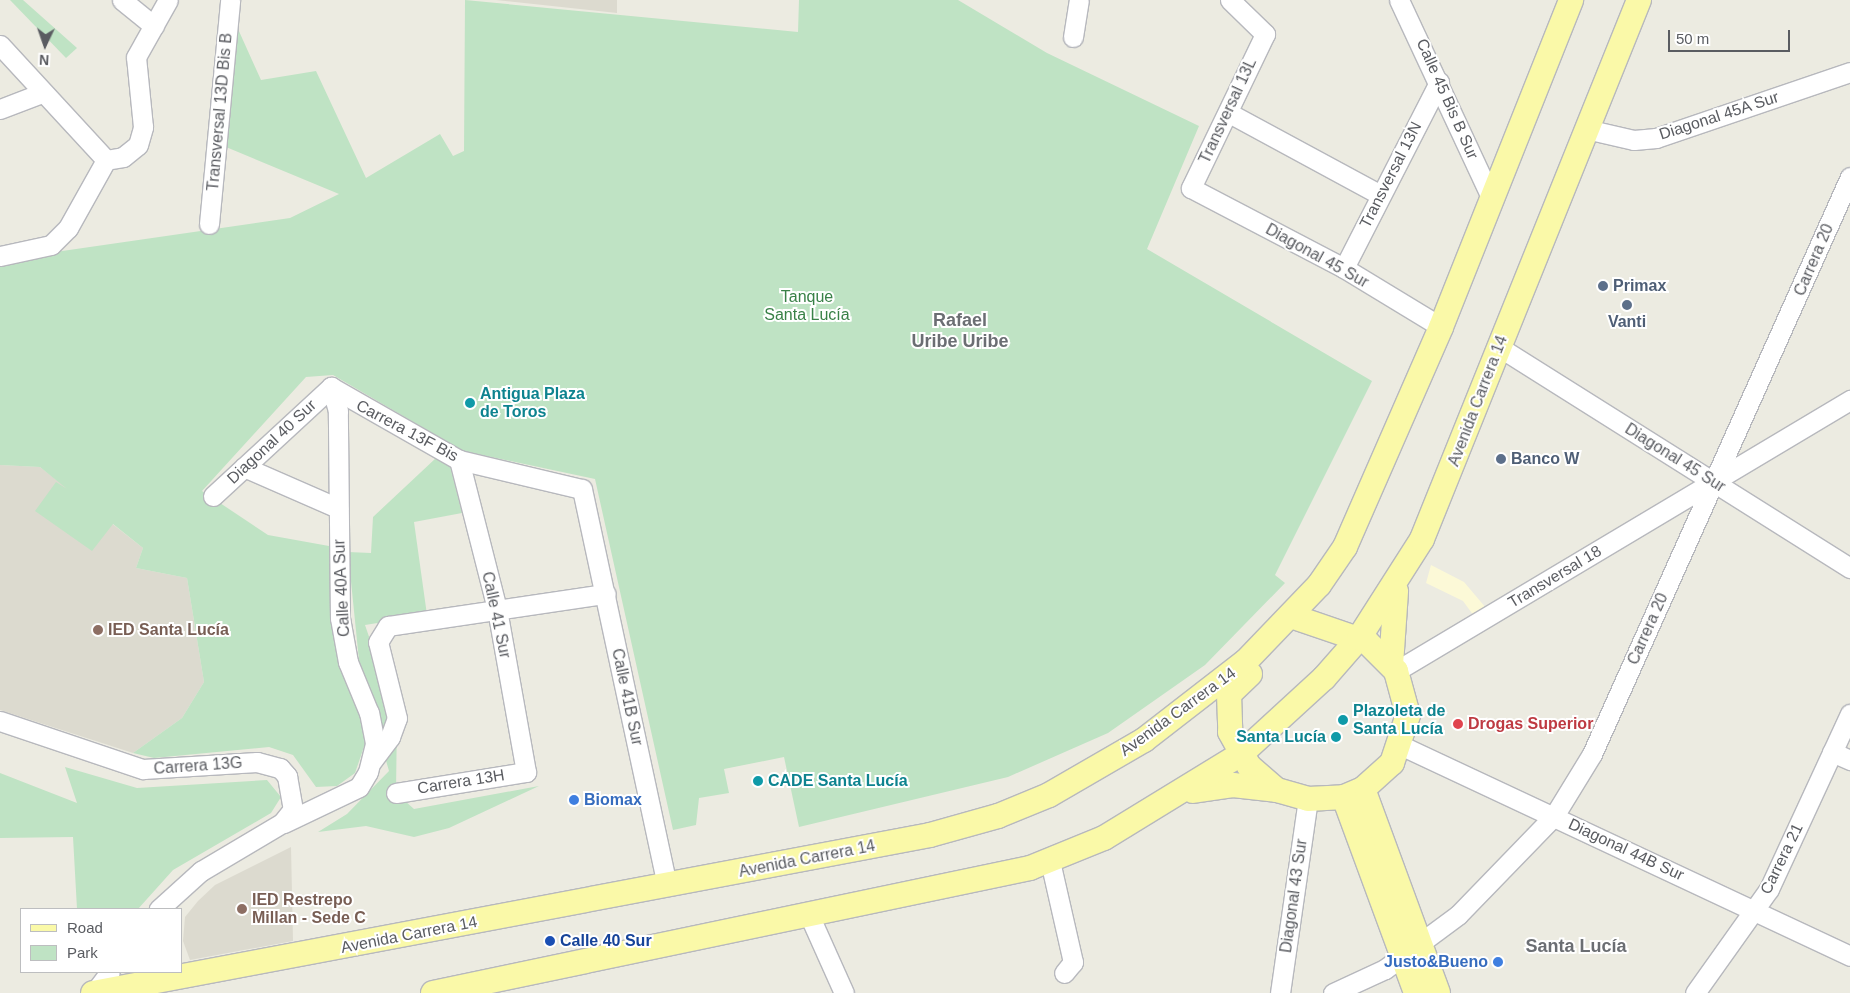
<!DOCTYPE html>
<html>
<head>
<meta charset="utf-8">
<style>
  body { margin:0 }
  #map { position:relative; width:1850px; height:993px; overflow:hidden; background:#ecebe1; font-family:Arial,sans-serif }
  div>[style] { position:absolute }
  .commercial>* { inset:0; background:#fcf9d7 }
  .education>* { inset:0; background:#dcdacf }
  .green>* { inset:0; background:#bfe3c4 }
  .roads { filter:drop-shadow(1px 0 #b7b8bd) drop-shadow(-1px 0 #b7b8bd) drop-shadow(0 1px #b7b8bd) drop-shadow(0 -1px #b7b8bd) }
  .minor>* { height:19px; margin:-9.5px; padding:0 9.5px; transform-origin:9.5px; border-radius:9.5px; background:#fff }
  .major>* { height:24px; margin:-12px; padding:0 12px; transform-origin:12px; border-radius:12px; background:#faf9a8 }
  .dots>* { width:14px; height:14px; translate:-50% -50%; box-sizing:border-box; border:2px solid #fff; border-radius:50% }
  span { translate:-50% -50%; white-space:nowrap; text-align:center; line-height:1.15; -webkit-text-stroke:4px #fff; paint-order:stroke }
  .street-label { font-size:16px; color:#5a5c61 }
  .service-label { font-size:16px; color:#4e5e75; font-weight:700 }
  .left { translate:0 -50%; text-align:left }
  .park-label { font-size:16px; color:#398147 }
  .culture-label { font-size:16px; color:#0d838f; font-weight:700 }
  .right { translate:-100% -50%; text-align:right }
  .education-label { font-size:16px; color:#785e54; font-weight:700 }
  .health-label { font-size:16px; color:#be3a42; font-weight:700 }
  .shop-label { font-size:16px; color:#366cbe; font-weight:700 }
  .transit-label { font-size:16px; color:#164399; font-weight:700 }
  .neighbourhood-label { font-size:18px; color:#6b6e73; font-weight:700 }
  .legend { position:absolute; left:20px; top:908px; width:162px; height:65px; box-sizing:border-box; background:#fff; border:1px solid #bdbec0; margin:0; padding:6px 9px; list-style:none; font-size:15px; color:#5a5c61 }
  .legend li { display:flex; align-items:center; gap:10px; height:25px }
  .legend b { width:25px; border:1px solid #bdbec0 }
  .north { position:absolute; left:20px; top:20px; width:50px; height:50px; -webkit-text-stroke:4px #fff; paint-order:stroke; rotate:183deg; font-size:14px; font-weight:700; line-height:20px; text-align:center; color:#5a5c61 }
  .north::after { content:''; display:block; margin:auto; width:18px; height:22px; background:#5a5c61; clip-path:polygon(50% 0,100% 100%,50% 72%,0 100%) }
  .scale { position:absolute; left:1668px; top:30px; width:122px; height:22px; box-sizing:border-box; border:2px solid #5a5c61; border-top:0; padding-left:6px; font-size:15px; line-height:18px; white-space:nowrap; color:#5a5c61; -webkit-text-stroke:4px #fff; paint-order:stroke }
</style>
</head>
<body>
<div id="map">
  <div class="commercial">
    <i style="clip-path:polygon(1431px 565px,1464px 582px,1486px 608px,1474px 616px,1463px 601px,1426px 583px)"></i>
  </div>
  <div class="education">
    <i style="clip-path:polygon(496px 0,617px 0,617px 13px)"></i>
    <i style="clip-path:polygon(0 465px,40px 467px,143px 548px,136px 568px,187px 578px,204px 682px,182px 718px,133px 753px,0 710px)"></i>
    <i style="clip-path:polygon(291px 847px,293px 941px,190px 960px,183px 941px,185px 917px,198px 901px,215px 885px)"></i>
  </div>
  <div class="green">
    <i style="clip-path:polygon(10px 0,23px 0,77px 48px,66px 58px)"></i>
    <i style="clip-path:polygon(465px 0,798px 32px,799px 0,958px 0,1047px 53px,1199px 126px,1147px 249px,1372px 381px,1275px 575px,1285px 583px,1205px 665px,1108px 733px,1008px 777px,799px 827px,784px 757px,724px 769px,729px 793px,699px 798px,696px 825px,673px 830px,595px 479px,463px 451px,333px 375px,306px 377px,202px 491px,268px 535px,329px 546px,334px 641px,368px 735px,355px 773px,337px 786px,316px 787px,293px 755px,269px 747px,154px 758px,133px 753px,182px 718px,204px 682px,187px 578px,136px 568px,143px 548px,113px 524px,92px 551px,35px 511px,56px 482px,67px 489px,40px 467px,0 465px,0 260px,290px 218px,339px 194px,226px 147px,238px 29px,261px 80px,316px 71px,366px 178px,440px 134px,453px 156px,464px 151px)"></i>
    <i style="clip-path:polygon(436px 458px,450px 466px,462px 513px,414px 522px,427px 615px,365px 625px,397px 718px,396px 793px,414px 809px,539px 786px,449px 828px,414px 837px,366px 826px,318px 832px,347px 814px,389px 771px,360px 670px,348px 552px,371px 553px,373px 517px)"></i>
    <i style="clip-path:polygon(65px 767px,137px 788px,267px 780px,281px 797px,271px 813px,173px 870px,138px 909px,77px 909px,73px 837px,0 838px,0 773px,77px 803px)"></i>
  </div>
  <div class="roads">
    <div class="minor">
      <i style="left:122px;top:0;width:41px;rotate:39.1deg"></i>
      <i style="left:1230px;top:0;width:49px;rotate:44.2deg"></i>
      <i style="left:1265px;top:34px;width:171px;rotate:115.7deg"></i>
      <i style="left:1191px;top:188px;width:173px;rotate:27.6deg"></i>
      <i style="left:1344px;top:268px;width:114px;rotate:31.3deg"></i>
      <i style="left:1399px;top:0;width:220px;rotate:65deg"></i>
      <i style="left:1073px;top:37px;width:37px;rotate:-81deg"></i>
      <i style="left:0;top:45px;width:156px;rotate:47.3deg"></i>
      <i style="left:0;top:109px;width:45px;rotate:-20.9deg"></i>
      <i style="left:1229px;top:113px;width:170px;rotate:28.4deg"></i>
      <i style="left:1586px;top:129px;width:49px;rotate:12.9deg"></i>
      <i style="left:1634px;top:140px;width:22px;rotate:-5deg"></i>
      <i style="left:1656px;top:138px;width:205px;rotate:-18.8deg"></i>
      <i style="left:209px;top:224px;width:225px;rotate:-84.6deg"></i>
      <i style="left:0;top:256px;width:52px;rotate:-12.2deg"></i>
      <i style="left:51px;top:245px;width:24px;rotate:-45deg"></i>
      <i style="left:68px;top:228px;width:78px;rotate:-60.8deg"></i>
      <i style="left:106px;top:160px;width:17px;rotate:-10deg"></i>
      <i style="left:123px;top:157px;width:19px;rotate:-39deg"></i>
      <i style="left:138px;top:145px;width:19px;rotate:-74deg"></i>
      <i style="left:143px;top:127px;width:70px;rotate:-95.7deg"></i>
      <i style="left:136px;top:57px;width:65px;rotate:-60.7deg"></i>
      <i style="left:1344px;top:268px;width:209px;rotate:-62.9deg"></i>
      <i style="left:1499px;top:347px;width:415px;rotate:32.2deg"></i>
      <i style="left:331px;top:387px;width:147px;rotate:29.7deg"></i>
      <i style="left:459px;top:460px;width:126px;rotate:13.3deg"></i>
      <i style="left:582px;top:489px;width:405px;rotate:77.9deg"></i>
      <i style="left:244px;top:467px;width:103px;rotate:23.6deg"></i>
      <i style="left:213px;top:496px;width:161px;rotate:-42.7deg"></i>
      <i style="left:1396px;top:671px;width:529px;rotate:-30.83deg"></i>
      <i style="left:0;top:721px;width:151px;rotate:18.6deg"></i>
      <i style="left:143px;top:769px;width:114px;rotate:-3.5deg"></i>
      <i style="left:257px;top:762px;width:24px;rotate:15deg"></i>
      <i style="left:280px;top:768px;width:11px;rotate:49deg"></i>
      <i style="left:287px;top:776px;width:34px;rotate:80deg"></i>
      <i style="left:293px;top:809px;width:18px;rotate:128deg"></i>
      <i style="left:282px;top:823px;width:94px;rotate:149.3deg"></i>
      <i style="left:201px;top:871px;width:57px;rotate:137.9deg"></i>
      <i style="left:1400px;top:745px;width:497px;rotate:25.1deg"></i>
      <i style="left:1832px;top:752px;width:20px;rotate:24deg"></i>
      <i style="left:372px;top:761px;width:30px;rotate:-53deg"></i>
      <i style="left:390px;top:737px;width:20px;rotate:-70deg"></i>
      <i style="left:397px;top:718px;width:78px;rotate:-104deg"></i>
      <i style="left:378px;top:642px;width:19px;rotate:-58deg"></i>
      <i style="left:388px;top:626px;width:220px;rotate:-8.4deg"></i>
      <i style="left:396px;top:793px;width:132px;rotate:-9.2deg"></i>
      <i style="left:526px;top:772px;width:166px;rotate:-100.1deg"></i>
      <i style="left:497px;top:609px;width:154px;rotate:-104.3deg"></i>
      <i style="left:284px;top:823px;width:83px;rotate:-25.6deg"></i>
      <i style="left:359px;top:787px;width:17px;rotate:-59deg"></i>
      <i style="left:368px;top:772px;width:30px;rotate:-76deg"></i>
      <i style="left:375px;top:743px;width:31px;rotate:-101deg"></i>
      <i style="left:369px;top:713px;width:55px;rotate:-112.4deg"></i>
      <i style="left:348px;top:662px;width:45px;rotate:-100.3deg"></i>
      <i style="left:340px;top:618px;width:207px;rotate:-90.6deg"></i>
      <i style="left:338px;top:411px;width:25px;rotate:-106deg"></i>
      <i style="left:1050px;top:861px;width:104px;rotate:77.2deg"></i>
      <i style="left:1073px;top:962px;width:14px;rotate:129deg"></i>
      <i style="left:810px;top:917px;width:83px;rotate:65.9deg"></i>
      <i style="left:94px;top:993px;width:26px;rotate:-53deg"></i>
      <i style="left:1280px;top:993px;width:196px;rotate:-81.8deg"></i>
      <i style="left:1333px;top:993px;width:57px;rotate:-24.8deg"></i>
      <i style="left:1385px;top:969px;width:91px;rotate:-36.5deg"></i>
      <i style="left:1458px;top:915px;width:138px;rotate:-45.9deg"></i>
      <i style="left:1554px;top:816px;width:73px;rotate:-58.5deg"></i>
      <i style="left:1592px;top:754px;width:632px;rotate:-65.91deg"></i>
      <i style="left:1695px;top:993px;width:128px;rotate:-54.6deg"></i>
      <i style="left:1769px;top:889px;width:193px;rotate:-65.2deg"></i>
    </div>
    <div class="major">
      <i style="left:1391px;top:665px;width:74px;rotate:-86.1deg"></i>
      <i style="left:1250px;top:674px;width:29px;rotate:136deg"></i>
      <i style="left:1229px;top:694px;width:38px;rotate:88deg"></i>
      <i style="left:1230px;top:732px;width:39px;rotate:61deg"></i>
      <i style="left:1249px;top:766px;width:37px;rotate:41deg"></i>
      <i style="left:1277px;top:790px;width:32px;rotate:16deg"></i>
      <i style="left:1308px;top:799px;width:36px;rotate:-3deg"></i>
      <i style="left:1344px;top:797px;width:21px;rotate:-23deg"></i>
      <i style="left:1363px;top:789px;width:39px;rotate:-42deg"></i>
      <i style="left:1392px;top:763px;width:51px;rotate:-71.6deg"></i>
      <i style="left:1408px;top:715px;width:46px;rotate:-105.3deg"></i>
      <i style="left:1396px;top:671px;width:41px;rotate:-135deg"></i>
      <i style="left:1367px;top:642px;width:80px;rotate:-161.1deg"></i>
      <i style="left:1363px;top:789px;width:217px;rotate:69.8deg"></i>
      <i style="left:1193px;top:791px;width:40px;rotate:-8.5deg"></i>
      <i style="left:1233px;top:785px;width:43px;rotate:6.6deg"></i>
      <i style="left:1344px;top:797px;width:209px;rotate:69.8deg"></i>
      <i style="left:93px;top:993px;width:852px;rotate:-10.69deg"></i>
      <i style="left:930px;top:835px;width:71px;rotate:-15.6deg"></i>
      <i style="left:998px;top:816px;width:55px;rotate:-22.4deg"></i>
      <i style="left:1049px;top:795px;width:110px;rotate:-30.1deg"></i>
      <i style="left:1144px;top:740px;width:129px;rotate:-37.8deg"></i>
      <i style="left:1246px;top:661px;width:105px;rotate:-46.2deg"></i>
      <i style="left:1319px;top:585px;width:46px;rotate:-55.6deg"></i>
      <i style="left:1345px;top:547px;width:240px;rotate:-66.4deg"></i>
      <i style="left:1441px;top:327px;width:352px;rotate:-68.3deg"></i>
      <i style="left:433px;top:993px;width:610px;rotate:-11.83deg"></i>
      <i style="left:1030px;top:868px;width:80px;rotate:-22.1deg"></i>
      <i style="left:1104px;top:838px;width:161px;rotate:-31.5deg"></i>
      <i style="left:1241px;top:754px;width:113px;rotate:-42.5deg"></i>
      <i style="left:1324px;top:678px;width:53px;rotate:-48.8deg"></i>
      <i style="left:1359px;top:638px;width:117px;rotate:-57.5deg"></i>
      <i style="left:1422px;top:539px;width:581px;rotate:-68.07deg"></i>
    </div>
  </div>
  <div class="dots">
    <i style="left:1603px;top:286px;background:#5c6f8a"></i>
    <i style="left:1627px;top:305px;background:#5c6f8a"></i>
    <i style="left:470px;top:403px;background:#0f9aa8"></i>
    <i style="left:1501px;top:459px;background:#5c6f8a"></i>
    <i style="left:98px;top:630px;background:#8d6e63"></i>
    <i style="left:1343px;top:720px;background:#0f9aa8"></i>
    <i style="left:1458px;top:724px;background:#e0444e"></i>
    <i style="left:1336px;top:737px;background:#0f9aa8"></i>
    <i style="left:758px;top:781px;background:#0f9aa8"></i>
    <i style="left:574px;top:800px;background:#3f7fe0"></i>
    <i style="left:242px;top:909px;background:#8d6e63"></i>
    <i style="left:550px;top:941px;background:#1a4fb4"></i>
    <i style="left:1498px;top:962px;background:#3f7fe0"></i>
  </div>
  <div class="street-label">
    <span style="left:1447px;top:99px;rotate:66deg">Calle 45 Bis B Sur</span>
    <span style="left:1228px;top:111px;rotate:-65deg">Transversal 13L</span>
    <span style="left:220px;top:112px;rotate:-85deg">Transversal 13D Bis B</span>
    <span style="left:1719px;top:116px;rotate:-18deg">Diagonal 45A Sur</span>
    <span style="left:1391px;top:175px;rotate:-63deg">Transversal 13N</span>
    <span style="left:1317px;top:256px;rotate:29deg">Diagonal 45 Sur</span>
    <span style="left:1814px;top:260px;rotate:-67deg">Carrera 20</span>
    <span style="left:1478px;top:401px;rotate:-69deg">Avenida Carrera 14</span>
    <span style="left:407px;top:431px;rotate:28deg">Carrera 13F Bis</span>
    <span style="left:272px;top:442px;rotate:-43deg">Diagonal 40 Sur</span>
    <span style="left:1675px;top:458px;rotate:32deg">Diagonal 45 Sur</span>
    <span style="left:1555px;top:577px;rotate:-31deg">Transversal 18</span>
    <span style="left:342px;top:588px;rotate:-93deg">Calle 40A Sur</span>
    <span style="left:496px;top:615px;rotate:78deg">Calle 41 Sur</span>
    <span style="left:1648px;top:629px;rotate:-66deg">Carrera 20</span>
    <span style="left:627px;top:697px;rotate:78deg">Calle 41B Sur</span>
    <span style="left:1178px;top:712px;rotate:-36deg">Avenida Carrera 14</span>
    <span style="left:198px;top:766px;rotate:-4deg">Carrera 13G</span>
    <span style="left:461px;top:782px;rotate:-9deg">Carrera 13H</span>
    <span style="left:1626px;top:850px;rotate:25deg">Diagonal 44B Sur</span>
    <span style="left:807px;top:859px;rotate:-11deg">Avenida Carrera 14</span>
    <span style="left:1782px;top:859px;rotate:-64deg">Carrera 21</span>
    <span style="left:1294px;top:896px;rotate:-82deg">Diagonal 43 Sur</span>
    <span style="left:409px;top:935px;rotate:-11deg">Avenida Carrera 14</span>
  </div>
  <div class="service-label">
    <span class="left" style="left:1613px;top:286px">Primax</span>
    <span style="left:1627px;top:322px">Vanti</span>
    <span class="left" style="left:1511px;top:459px">Banco W</span>
  </div>
  <div class="park-label">
    <span style="left:807px;top:306px">Tanque<br>Santa Lucía</span>
  </div>
  <div class="culture-label">
    <span class="left" style="left:480px;top:403px">Antigua Plaza<br>de Toros</span>
    <span class="left" style="left:1353px;top:720px">Plazoleta de<br>Santa Lucía</span>
    <span class="right" style="left:1326px;top:737px">Santa Lucía</span>
    <span class="left" style="left:768px;top:781px">CADE Santa Lucía</span>
  </div>
  <div class="education-label">
    <span class="left" style="left:108px;top:630px">IED Santa Lucía</span>
    <span class="left" style="left:252px;top:909px">IED Restrepo<br>Millan - Sede C</span>
  </div>
  <div class="health-label">
    <span class="left" style="left:1468px;top:724px">Drogas Superior</span>
  </div>
  <div class="shop-label">
    <span class="left" style="left:584px;top:800px">Biomax</span>
    <span class="right" style="left:1488px;top:962px">Justo&amp;Bueno</span>
  </div>
  <div class="transit-label">
    <span class="left" style="left:560px;top:941px">Calle 40 Sur</span>
  </div>
  <div class="neighbourhood-label">
    <span style="left:960px;top:331px">Rafael<br>Uribe Uribe</span>
    <span style="left:1576px;top:946px">Santa Lucía</span>
  </div>
  <ul class="legend">
  <li><b style="height:6px;background:#faf9a8"></b>Road</li>
  <li><b style="height:14px;background:#bfe3c4"></b>Park</li>
  </ul>
  <div class="north">N</div>
  <div class="scale">50 m</div>
</div>
</body>
</html>
